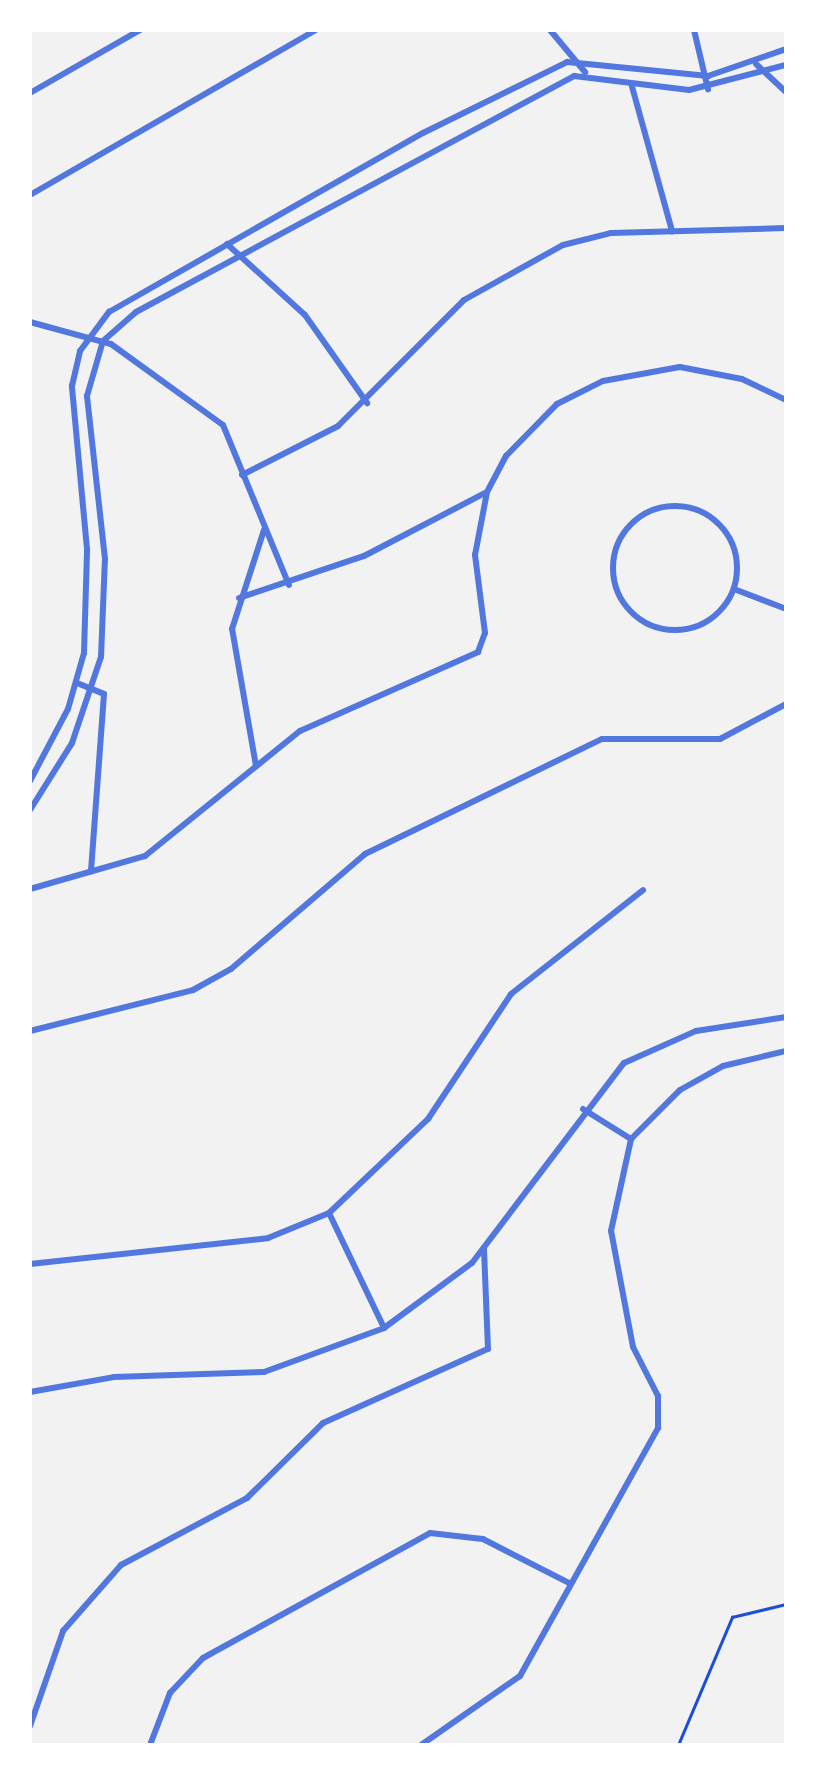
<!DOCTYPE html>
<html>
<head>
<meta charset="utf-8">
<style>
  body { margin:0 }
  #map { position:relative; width:816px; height:1775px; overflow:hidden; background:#f2f2f2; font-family:Jost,sans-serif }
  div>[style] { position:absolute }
  .path>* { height:2.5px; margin:-1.25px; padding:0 1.25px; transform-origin:1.25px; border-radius:1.25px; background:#1d4ed8 }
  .minor>* { height:6px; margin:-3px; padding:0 3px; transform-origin:3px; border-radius:3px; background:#5277de }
  .minor>.ring { margin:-3px; padding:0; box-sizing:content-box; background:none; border:6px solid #5277de; border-radius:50% }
  span { translate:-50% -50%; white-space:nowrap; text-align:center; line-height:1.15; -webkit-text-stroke:8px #fff; paint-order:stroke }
  .frame { position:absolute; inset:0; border:32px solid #fff; pointer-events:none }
</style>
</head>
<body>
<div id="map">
  <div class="path">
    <i style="left:678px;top:1745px;width:139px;rotate:-67.1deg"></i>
    <i style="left:732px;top:1617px;width:56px;rotate:-13.5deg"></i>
  </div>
  <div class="minor">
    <i style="left:550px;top:30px;width:55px;rotate:50.2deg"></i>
    <i style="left:694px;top:30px;width:61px;rotate:76.7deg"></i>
    <i style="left:756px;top:64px;width:41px;rotate:43deg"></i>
    <i style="left:631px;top:83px;width:154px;rotate:74.5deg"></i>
    <i style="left:30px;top:93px;width:127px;rotate:-29.8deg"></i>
    <i style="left:30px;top:195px;width:330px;rotate:-30deg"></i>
    <i style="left:227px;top:244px;width:105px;rotate:42.3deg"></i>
    <i style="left:305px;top:315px;width:108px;rotate:54.8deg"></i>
    <i style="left:30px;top:322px;width:84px;rotate:15.2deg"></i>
    <i style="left:111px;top:344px;width:138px;rotate:35.9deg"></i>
    <i style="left:223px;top:425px;width:173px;rotate:67.6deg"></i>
    <i style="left:242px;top:475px;width:108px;rotate:-27deg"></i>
    <i style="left:338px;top:426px;width:178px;rotate:-45deg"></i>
    <i style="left:464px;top:300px;width:113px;rotate:-29.1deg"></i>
    <i style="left:563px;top:245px;width:49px;rotate:-14deg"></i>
    <i style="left:611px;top:233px;width:175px;rotate:-1.6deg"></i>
    <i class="ring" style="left:613px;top:506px;width:118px;height:118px"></i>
    <i style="left:734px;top:589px;width:56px;rotate:21deg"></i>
    <i style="left:239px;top:598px;width:132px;rotate:-18.6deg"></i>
    <i style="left:364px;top:556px;width:136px;rotate:-27.5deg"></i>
    <i style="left:77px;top:683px;width:29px;rotate:22deg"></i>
    <i style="left:104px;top:694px;width:178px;rotate:94.2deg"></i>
    <i style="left:256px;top:766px;width:139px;rotate:-99.9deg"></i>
    <i style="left:232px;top:629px;width:104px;rotate:-72.1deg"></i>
    <i style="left:30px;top:781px;width:81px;rotate:-62.2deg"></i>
    <i style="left:68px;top:709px;width:58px;rotate:-74.1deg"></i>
    <i style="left:84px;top:653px;width:104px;rotate:-88.3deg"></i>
    <i style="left:87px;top:549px;width:164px;rotate:-95.3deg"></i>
    <i style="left:72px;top:386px;width:36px;rotate:-77deg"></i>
    <i style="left:80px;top:351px;width:49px;rotate:-53.4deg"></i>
    <i style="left:109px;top:312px;width:361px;rotate:-29.7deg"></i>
    <i style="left:423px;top:133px;width:161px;rotate:-26.2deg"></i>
    <i style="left:567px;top:62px;width:142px;rotate:5.7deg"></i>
    <i style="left:708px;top:76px;width:83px;rotate:-19.1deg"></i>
    <i style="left:30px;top:810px;width:79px;rotate:-57.9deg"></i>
    <i style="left:72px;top:743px;width:91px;rotate:-71.4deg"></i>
    <i style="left:101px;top:657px;width:98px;rotate:-87.7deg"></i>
    <i style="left:105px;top:559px;width:164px;rotate:-96.3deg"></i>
    <i style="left:87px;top:396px;width:57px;rotate:-73.8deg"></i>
    <i style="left:103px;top:341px;width:44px;rotate:-41.3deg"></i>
    <i style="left:136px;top:312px;width:498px;rotate:-28.3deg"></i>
    <i style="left:574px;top:76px;width:116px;rotate:6.9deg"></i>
    <i style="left:689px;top:90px;width:100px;rotate:-14.5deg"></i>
    <i style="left:30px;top:889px;width:120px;rotate:-16deg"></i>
    <i style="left:145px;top:856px;width:199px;rotate:-38.9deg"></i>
    <i style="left:300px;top:731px;width:195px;rotate:-23.9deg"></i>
    <i style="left:478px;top:652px;width:20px;rotate:-70deg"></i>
    <i style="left:485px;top:633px;width:79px;rotate:-97.3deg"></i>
    <i style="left:475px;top:555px;width:64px;rotate:-79.2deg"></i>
    <i style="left:487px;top:492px;width:41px;rotate:-62.2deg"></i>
    <i style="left:506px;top:456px;width:73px;rotate:-45.6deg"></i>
    <i style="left:557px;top:404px;width:51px;rotate:-26.6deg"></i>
    <i style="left:603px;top:381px;width:78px;rotate:-10.3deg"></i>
    <i style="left:680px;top:367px;width:63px;rotate:11deg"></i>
    <i style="left:742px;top:379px;width:49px;rotate:25.5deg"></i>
    <i style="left:30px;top:1031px;width:168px;rotate:-14.1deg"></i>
    <i style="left:193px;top:990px;width:43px;rotate:-28.9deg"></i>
    <i style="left:231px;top:969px;width:177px;rotate:-40.6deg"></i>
    <i style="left:365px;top:854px;width:263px;rotate:-25.9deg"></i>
    <i style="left:602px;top:739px;width:118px"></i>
    <i style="left:720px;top:739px;width:75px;rotate:-27.9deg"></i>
    <i style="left:583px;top:1109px;width:57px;rotate:32deg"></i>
    <i style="left:329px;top:1213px;width:127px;rotate:64.4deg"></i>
    <i style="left:30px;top:1264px;width:239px;rotate:-6.2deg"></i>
    <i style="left:268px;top:1238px;width:66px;rotate:-22.3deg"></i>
    <i style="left:329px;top:1213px;width:137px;rotate:-43.5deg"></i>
    <i style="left:428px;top:1119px;width:150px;rotate:-56.4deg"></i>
    <i style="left:511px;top:994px;width:168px;rotate:-38.2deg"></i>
    <i style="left:30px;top:1392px;width:85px;rotate:-10.1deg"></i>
    <i style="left:114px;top:1377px;width:150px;rotate:-1.9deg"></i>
    <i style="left:264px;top:1372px;width:128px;rotate:-20.1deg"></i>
    <i style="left:384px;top:1328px;width:109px;rotate:-36.5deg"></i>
    <i style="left:472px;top:1263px;width:251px;rotate:-52.8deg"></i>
    <i style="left:624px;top:1063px;width:79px;rotate:-24deg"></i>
    <i style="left:696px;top:1031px;width:91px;rotate:-8.8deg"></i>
    <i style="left:30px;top:1726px;width:101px;rotate:-70.8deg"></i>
    <i style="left:63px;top:1631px;width:88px;rotate:-48.7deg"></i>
    <i style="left:121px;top:1565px;width:143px;rotate:-28deg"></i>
    <i style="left:247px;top:1498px;width:107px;rotate:-44.6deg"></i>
    <i style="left:323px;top:1423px;width:181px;rotate:-24.2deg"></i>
    <i style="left:488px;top:1349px;width:101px;rotate:-92.3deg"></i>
    <i style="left:150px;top:1745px;width:56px;rotate:-69deg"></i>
    <i style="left:170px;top:1693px;width:48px;rotate:-46.7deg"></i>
    <i style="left:203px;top:1658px;width:259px;rotate:-28.8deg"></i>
    <i style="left:430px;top:1533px;width:53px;rotate:6.5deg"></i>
    <i style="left:483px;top:1539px;width:97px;rotate:27.1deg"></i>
    <i style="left:421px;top:1745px;width:121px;rotate:-34.9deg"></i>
    <i style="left:520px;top:1676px;width:284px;rotate:-60.9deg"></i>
    <i style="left:658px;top:1428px;width:32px;rotate:-90deg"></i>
    <i style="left:658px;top:1396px;width:55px;rotate:-117deg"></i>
    <i style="left:633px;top:1347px;width:118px;rotate:-100.7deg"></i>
    <i style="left:611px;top:1231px;width:94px;rotate:-77.7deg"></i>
    <i style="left:631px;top:1139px;width:69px;rotate:-45deg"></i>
    <i style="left:680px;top:1090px;width:49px;rotate:-29.2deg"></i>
    <i style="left:723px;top:1066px;width:65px;rotate:-13.4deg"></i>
  </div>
  <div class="frame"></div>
</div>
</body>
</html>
